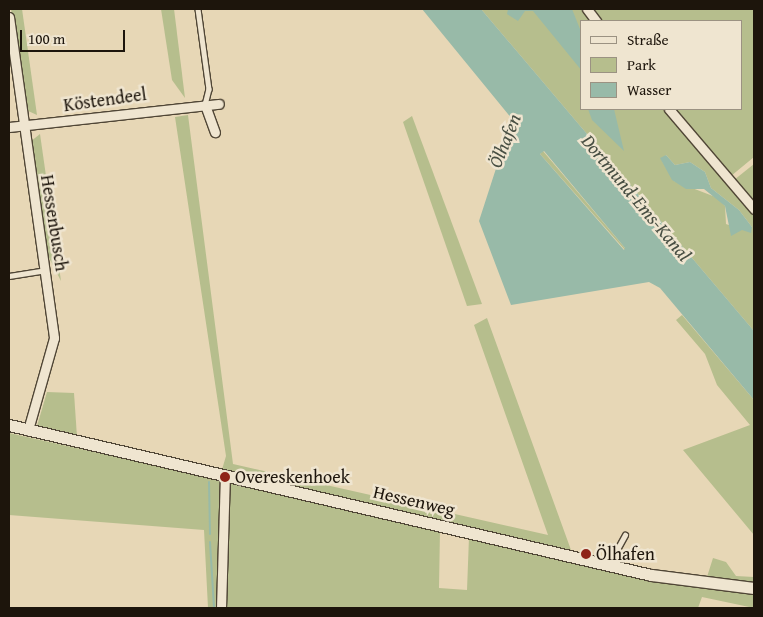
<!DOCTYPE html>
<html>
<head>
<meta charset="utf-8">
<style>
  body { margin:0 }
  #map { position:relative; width:763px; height:617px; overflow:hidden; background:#e7d7b6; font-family:"Gentium Book Plus",serif }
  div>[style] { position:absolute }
  .green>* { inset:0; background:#b6be8d }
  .water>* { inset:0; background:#98baa8 }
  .stream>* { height:2px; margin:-1px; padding:0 1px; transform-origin:1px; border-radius:1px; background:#98baa8 }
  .roads { filter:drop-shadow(1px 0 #504636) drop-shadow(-1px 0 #504636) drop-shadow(0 1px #504636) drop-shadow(0 -1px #504636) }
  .lane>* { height:4.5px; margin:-2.25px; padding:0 2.25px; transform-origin:2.25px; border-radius:2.25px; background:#efe5d0 }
  .street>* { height:9px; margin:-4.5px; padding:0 4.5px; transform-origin:4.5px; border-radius:4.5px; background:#efe5d0 }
  .secondary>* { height:11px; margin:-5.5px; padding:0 5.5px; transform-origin:5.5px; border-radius:5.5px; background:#efe5d0 }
  .dots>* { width:14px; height:14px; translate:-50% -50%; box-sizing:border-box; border:2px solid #efe5d0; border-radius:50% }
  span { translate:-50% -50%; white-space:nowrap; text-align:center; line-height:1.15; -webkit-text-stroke:5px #efe5d0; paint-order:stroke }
  .street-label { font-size:18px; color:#1d150c }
  .poi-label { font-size:18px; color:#1d150c }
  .left { translate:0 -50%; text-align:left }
  .water-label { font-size:19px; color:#484f43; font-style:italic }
  .frame { position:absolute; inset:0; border:10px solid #1d150c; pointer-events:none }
  .legend { position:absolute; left:580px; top:20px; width:162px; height:90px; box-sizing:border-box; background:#efe5d0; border:1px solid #9b9282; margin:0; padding:6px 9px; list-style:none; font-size:15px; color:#1d150c }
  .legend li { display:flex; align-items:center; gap:10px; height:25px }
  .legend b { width:25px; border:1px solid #9b9282 }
  .scale { position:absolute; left:20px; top:30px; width:105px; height:22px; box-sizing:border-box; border:2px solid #1d150c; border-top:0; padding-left:6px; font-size:15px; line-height:18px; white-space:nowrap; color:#1d150c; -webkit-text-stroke:4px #efe5d0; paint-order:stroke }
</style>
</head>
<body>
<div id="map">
  <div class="green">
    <i style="clip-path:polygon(11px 9px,22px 9px,37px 115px,26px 110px)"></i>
    <i style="clip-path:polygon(161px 9px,174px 9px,185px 98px,172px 80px)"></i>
    <i style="clip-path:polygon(evenodd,481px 9px,584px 9px,593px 21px,582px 21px,582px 109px,664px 109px,754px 214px,754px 331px,481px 9px,666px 155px,675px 165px,690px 162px,705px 172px,711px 188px,739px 210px,752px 227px,742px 230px,726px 224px,725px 206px,718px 198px,674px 181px,662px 161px,666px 155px)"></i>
    <i style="clip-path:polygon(591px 9px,754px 9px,754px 157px,731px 176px,674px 109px,742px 109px,742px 21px,600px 21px)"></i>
    <i style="clip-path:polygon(188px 115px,233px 464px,548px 535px,474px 325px,487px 318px,571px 550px,221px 473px,226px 456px,175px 117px)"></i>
    <i style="clip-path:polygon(412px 116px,482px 304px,467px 306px,403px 122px)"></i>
    <i style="clip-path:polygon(40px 134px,61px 281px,46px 252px,30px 142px)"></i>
    <i style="clip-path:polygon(543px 151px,625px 248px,625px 250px,540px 154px)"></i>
    <i style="clip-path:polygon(754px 164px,754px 204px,734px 180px)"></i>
    <i style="clip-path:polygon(682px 315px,754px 400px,754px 535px,683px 450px,750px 425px,717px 385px,705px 354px,676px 320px)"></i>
    <i style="clip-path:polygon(47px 392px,74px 393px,77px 437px,37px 426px)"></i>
    <i style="clip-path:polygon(9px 433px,220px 480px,218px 608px,208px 608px,204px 530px,9px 515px)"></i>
    <i style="clip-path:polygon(228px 481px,440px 530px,439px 588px,467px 590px,469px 537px,612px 570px,754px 593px,754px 608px,702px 597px,698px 608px,224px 608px)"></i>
    <i style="clip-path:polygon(713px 558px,726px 562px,736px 576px,754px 577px,754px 584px,706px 580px)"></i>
  </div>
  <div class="water">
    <i style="clip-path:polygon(evenodd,422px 9px,481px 9px,754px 331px,754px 400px,660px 288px,649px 282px,511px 305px,479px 221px,512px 119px,422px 9px,544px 151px,625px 248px,624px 250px,540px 154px,544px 151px)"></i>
    <i style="clip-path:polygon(508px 9px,572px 9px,582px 34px,582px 71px,533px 11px,525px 11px,518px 21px,507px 14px)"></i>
    <i style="clip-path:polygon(588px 109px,614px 109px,624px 151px,592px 120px)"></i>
    <i style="clip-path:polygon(666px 155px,675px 165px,690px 162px,705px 172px,711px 188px,739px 210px,752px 227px,751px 233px,742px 230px,731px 236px,725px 206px,704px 189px,686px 189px,672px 180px,660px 158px)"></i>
  </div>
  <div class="stream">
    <i style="left:209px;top:482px;width:52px;rotate:88.9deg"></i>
    <i style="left:210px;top:542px;width:66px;rotate:86.5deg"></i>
  </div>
  <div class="roads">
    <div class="lane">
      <i style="left:198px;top:9px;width:81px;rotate:82.2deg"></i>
      <i style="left:209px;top:89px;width:16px;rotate:104deg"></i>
      <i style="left:9px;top:276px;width:36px;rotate:-9deg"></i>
      <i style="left:610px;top:551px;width:8px;rotate:83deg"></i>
      <i style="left:609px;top:564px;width:33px;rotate:-61deg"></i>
    </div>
    <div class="street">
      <i style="left:587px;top:9px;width:15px;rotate:53deg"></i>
      <i style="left:9px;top:17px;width:324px;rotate:82deg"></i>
      <i style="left:54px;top:338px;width:96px;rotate:105.8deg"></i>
      <i style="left:205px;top:105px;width:29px;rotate:70deg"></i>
      <i style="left:669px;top:109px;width:131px;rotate:49.6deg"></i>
      <i style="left:9px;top:127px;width:211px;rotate:-6.3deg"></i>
      <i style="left:221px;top:608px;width:131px;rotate:-88.3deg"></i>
    </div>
    <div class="secondary">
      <i style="left:9px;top:425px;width:659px;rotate:13.15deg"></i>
      <i style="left:651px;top:575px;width:104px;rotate:7.2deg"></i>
    </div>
  </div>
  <div class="dots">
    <i style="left:225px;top:477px;background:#8f2418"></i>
    <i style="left:586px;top:554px;background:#8f2418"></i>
  </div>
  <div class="street-label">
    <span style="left:105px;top:100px;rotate:-8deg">Köstendeel</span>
    <span style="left:54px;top:223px;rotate:81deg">Hessenbusch</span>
    <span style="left:414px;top:501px;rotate:13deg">Hessenweg</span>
  </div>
  <div class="poi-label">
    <span class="left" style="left:235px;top:477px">Overeskenhoek</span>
    <span class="left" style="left:596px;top:554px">Ölhafen</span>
  </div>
  <div class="water-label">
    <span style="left:505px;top:141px;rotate:-68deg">Ölhafen</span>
    <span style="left:636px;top:198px;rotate:50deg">Dortmund-Ems-Kanal</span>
  </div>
  <div class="frame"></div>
  <ul class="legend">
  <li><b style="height:6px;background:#efe5d0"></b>Straße</li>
  <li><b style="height:14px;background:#b6be8d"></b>Park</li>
  <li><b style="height:14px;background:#98baa8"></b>Wasser</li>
  </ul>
  <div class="scale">100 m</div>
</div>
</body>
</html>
